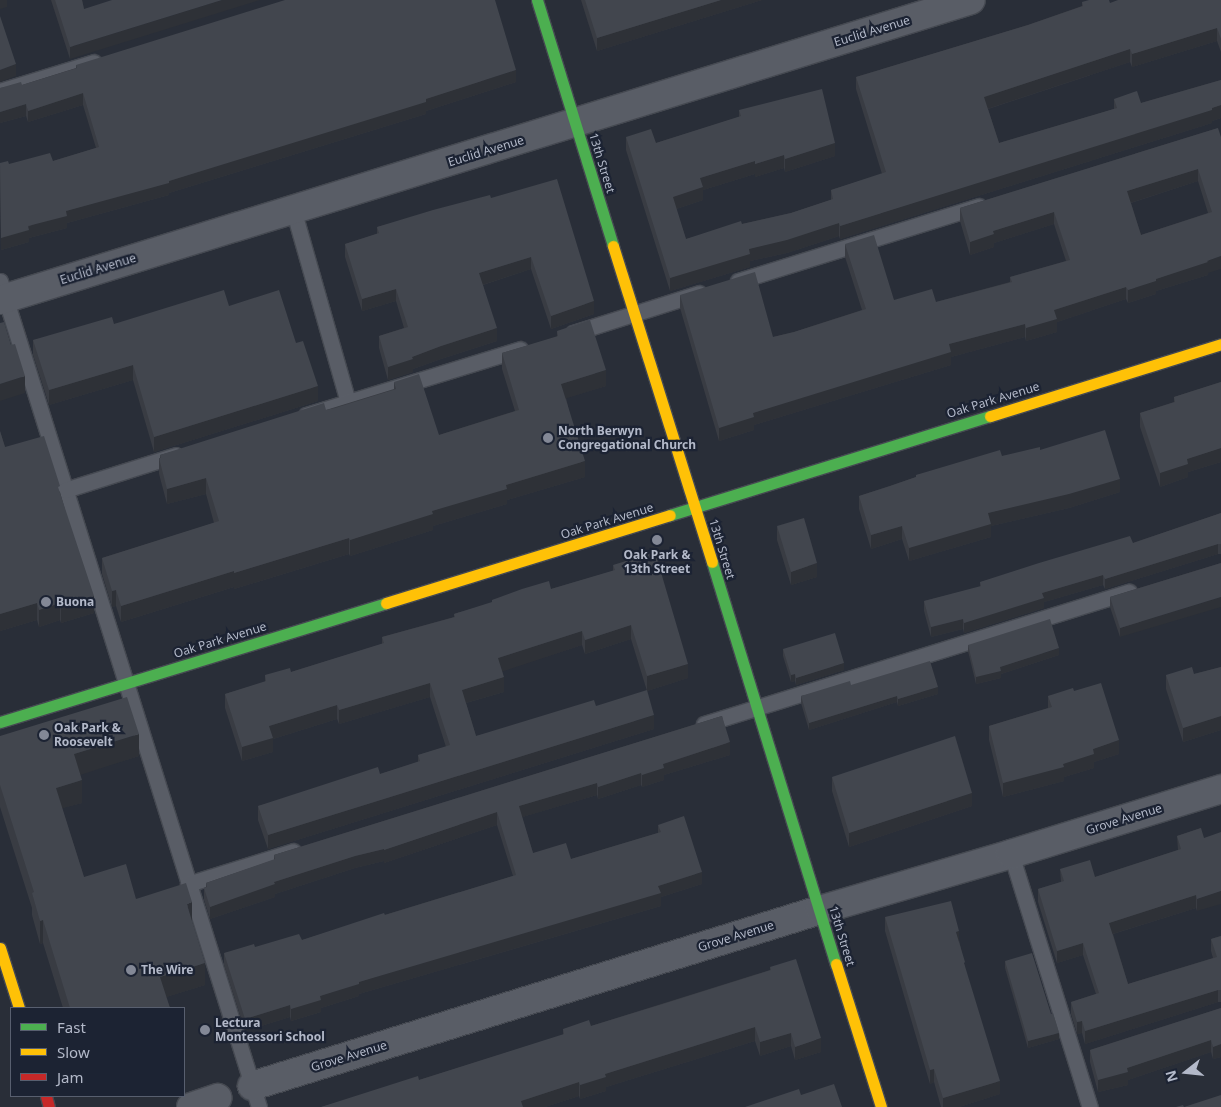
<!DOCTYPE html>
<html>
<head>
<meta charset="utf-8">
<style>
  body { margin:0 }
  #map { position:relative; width:1221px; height:1107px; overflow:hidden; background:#292e38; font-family:"Noto Sans",sans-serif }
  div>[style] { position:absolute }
  .roads { filter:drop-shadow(1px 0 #454951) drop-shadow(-1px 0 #454951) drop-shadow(0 1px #454951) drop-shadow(0 -1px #454951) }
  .lane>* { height:15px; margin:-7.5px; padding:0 7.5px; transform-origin:7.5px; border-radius:7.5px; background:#595d66 }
  .street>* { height:28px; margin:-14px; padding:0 14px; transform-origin:14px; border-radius:14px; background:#595d66 }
  .fast>* { height:11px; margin:-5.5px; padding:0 5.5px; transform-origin:5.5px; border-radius:5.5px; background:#4caf50 }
  .slow>* { height:11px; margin:-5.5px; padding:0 5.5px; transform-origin:5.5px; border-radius:5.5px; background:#ffc107 }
  .jam>* { height:11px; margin:-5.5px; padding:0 5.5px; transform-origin:5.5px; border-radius:5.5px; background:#c62828 }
  .wall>* { inset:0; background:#393c43 }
  .shaded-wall>* { inset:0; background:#2e3137 }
  .building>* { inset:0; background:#42464e }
  .dots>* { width:14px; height:14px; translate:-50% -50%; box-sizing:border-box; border:2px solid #1c2333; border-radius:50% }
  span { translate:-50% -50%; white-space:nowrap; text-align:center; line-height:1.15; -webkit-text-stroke:4.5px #1c2333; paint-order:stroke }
  .street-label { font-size:12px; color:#b3b9c9 }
  .poi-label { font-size:12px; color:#b3b9c9; font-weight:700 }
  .left { translate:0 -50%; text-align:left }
  .legend { position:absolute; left:10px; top:1007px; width:175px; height:90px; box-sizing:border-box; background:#1c2333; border:1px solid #585f6f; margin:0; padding:6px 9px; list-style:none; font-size:15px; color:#b3b9c9 }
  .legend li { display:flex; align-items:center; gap:10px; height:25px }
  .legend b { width:25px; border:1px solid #585f6f }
  .north { position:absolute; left:1161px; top:1047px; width:50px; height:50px; -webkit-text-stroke:4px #1c2333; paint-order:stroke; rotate:254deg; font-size:14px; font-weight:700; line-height:20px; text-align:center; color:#b3b9c9 }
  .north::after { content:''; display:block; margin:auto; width:18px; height:22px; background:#b3b9c9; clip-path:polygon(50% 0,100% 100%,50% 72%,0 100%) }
</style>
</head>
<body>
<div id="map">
  <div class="roads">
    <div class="lane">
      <i style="left:0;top:91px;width:98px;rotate:-17.1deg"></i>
      <i style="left:293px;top:209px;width:201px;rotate:74.1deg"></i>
      <i style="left:0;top:281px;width:866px;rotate:72.59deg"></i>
      <i style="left:738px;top:281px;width:252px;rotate:-17.3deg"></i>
      <i style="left:573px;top:333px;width:132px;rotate:-17.6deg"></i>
      <i style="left:306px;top:415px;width:224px;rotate:-17.1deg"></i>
      <i style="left:65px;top:490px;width:116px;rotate:-17.5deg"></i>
      <i style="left:704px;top:724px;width:445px;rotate:-17.3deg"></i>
      <i style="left:1011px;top:854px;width:265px;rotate:72.7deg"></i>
      <i style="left:188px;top:884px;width:110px;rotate:-17.4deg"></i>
    </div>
    <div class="street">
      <i style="left:0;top:300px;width:1016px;rotate:-17.17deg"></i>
      <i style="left:252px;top:1086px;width:595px;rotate:-17.22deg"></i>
      <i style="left:820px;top:910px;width:199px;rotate:-16.3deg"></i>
      <i style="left:1011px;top:854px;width:220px;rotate:-17.2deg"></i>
      <i style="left:191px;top:1107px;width:28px;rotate:-19deg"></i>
    </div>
    <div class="fast">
      <i style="left:537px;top:0;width:257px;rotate:72.8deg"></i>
      <i style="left:670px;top:515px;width:335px;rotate:-17.2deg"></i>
      <i style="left:712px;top:562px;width:421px;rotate:72.9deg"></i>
      <i style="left:0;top:722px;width:404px;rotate:-17.1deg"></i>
    </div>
    <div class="slow">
      <i style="left:613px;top:246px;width:331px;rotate:72.6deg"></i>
      <i style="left:990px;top:416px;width:242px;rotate:-17.3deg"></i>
      <i style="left:386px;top:603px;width:297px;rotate:-17.2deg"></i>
      <i style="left:0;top:948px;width:63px;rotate:72.4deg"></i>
      <i style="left:836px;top:964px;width:150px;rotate:72.5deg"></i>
    </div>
    <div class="jam">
      <i style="left:46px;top:1096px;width:11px;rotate:75deg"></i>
    </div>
  </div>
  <div class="wall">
    <i style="clip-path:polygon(51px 0,82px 0,84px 9px,70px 59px)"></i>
    <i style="clip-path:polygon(581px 0,762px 0,597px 51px)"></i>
    <i style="clip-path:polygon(1221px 0,1221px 52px,1217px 41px,1132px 67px,1130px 62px,988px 109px,999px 143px,1114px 109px,1114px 99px,1141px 103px,1221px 80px,1221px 118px,1212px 121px,1212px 123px,840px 239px,839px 236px,787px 253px,750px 261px,750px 267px,670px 291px,626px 150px,626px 137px,656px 143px,739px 117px,739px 110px,835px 156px,785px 172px,784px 168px,755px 177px,755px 174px,703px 190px,703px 200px,676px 209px,686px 239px,742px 224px,791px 213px,831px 200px,831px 190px,882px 174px,856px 89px,856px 77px,1028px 25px,1082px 6px,1082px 2px,1110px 3px)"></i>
    <i style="clip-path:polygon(76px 65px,516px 82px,426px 111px,426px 114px,169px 193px,169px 195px,67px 223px,67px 228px,29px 238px,29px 242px,1px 250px,0 163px,9px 164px,53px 161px,96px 148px,83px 105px,28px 122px,26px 116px,0 123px,0 88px,22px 85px,76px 68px)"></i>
    <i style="clip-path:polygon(evenodd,1218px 128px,1208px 275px,1156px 291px,1156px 294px,1128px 303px,1126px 299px,1057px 322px,1057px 332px,1026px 341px,1025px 337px,951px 357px,951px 365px,754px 425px,754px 430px,719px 441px,680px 308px,680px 295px,773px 337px,794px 332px,862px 310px,845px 257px,845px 244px,894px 300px,936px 302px,1010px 282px,1010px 277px,1066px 261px,1054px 224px,994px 243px,994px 247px,970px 255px,960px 221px,960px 208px,1218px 128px,1198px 181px,1208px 213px,1141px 235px,1131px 203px,1198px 181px)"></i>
    <i style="clip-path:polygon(491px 198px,594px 314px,551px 329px,531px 269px,483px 285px,497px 341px,441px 359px,413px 369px,413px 372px,388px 380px,379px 348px,379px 336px,404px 328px,396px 301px,362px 311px,345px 257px,345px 244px,377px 234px,377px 227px)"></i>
    <i style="clip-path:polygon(229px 306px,296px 343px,318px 401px,154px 452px,133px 380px,49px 405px,33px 355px,33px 340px,114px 324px)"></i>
    <i style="clip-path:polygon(557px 331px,606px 386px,566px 398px,585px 477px,507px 500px,507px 504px,433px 526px,433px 530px,350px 556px,349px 554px,234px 589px,234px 587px,121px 622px,116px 606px,112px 607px,102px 574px,102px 558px,214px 523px,206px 494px,167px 504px,159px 474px,159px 458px,160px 458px,160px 455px,326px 410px,394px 389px,394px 382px,439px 435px,515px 411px,502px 369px,502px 353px,557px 337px)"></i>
    <i style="clip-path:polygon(1221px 382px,1221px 462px,1188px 472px,1188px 477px,1160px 487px,1140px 427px,1140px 413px,1174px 402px,1174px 397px)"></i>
    <i style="clip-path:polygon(0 431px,5px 447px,60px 492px,94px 613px,61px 623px,60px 620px,39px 627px,37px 620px,0 631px)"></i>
    <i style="clip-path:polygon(1040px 450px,1120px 492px,1069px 508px,991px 526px,991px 537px,909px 561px,902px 539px,871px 549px,859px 509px,859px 496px,890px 486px,916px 477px,916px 475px,1002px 456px)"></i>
    <i style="clip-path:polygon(1221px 513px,1221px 554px,1218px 554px,1105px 589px,1103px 585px,1044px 602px,1044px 608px,964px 633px,963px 629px,931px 637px,924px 611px,924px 601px,980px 587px,980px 582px,1133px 543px)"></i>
    <i style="clip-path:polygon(777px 526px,817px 577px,791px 585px,777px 540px)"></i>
    <i style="clip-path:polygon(1221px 563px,1120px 637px,1110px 607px,1110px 597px)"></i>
    <i style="clip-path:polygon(613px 565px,688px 678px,647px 691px,631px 639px,585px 654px,582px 645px,502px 671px,504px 692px,466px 703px,476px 736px,596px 706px,654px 729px,268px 849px,258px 820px,258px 806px,380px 774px,418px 762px,418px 755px,446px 747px,430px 697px,339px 724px,337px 719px,273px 739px,273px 752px,242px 761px,225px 708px,225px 694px,265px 682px,265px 675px,291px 672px,382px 644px,382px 637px,454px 617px,454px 614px,492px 603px,492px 600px,551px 589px,613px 571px)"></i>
    <i style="clip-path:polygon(968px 645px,1059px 655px,1001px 674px,1001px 678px,976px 684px,968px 651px)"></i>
    <i style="clip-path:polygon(783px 649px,844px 670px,796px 685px,795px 681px,791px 682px,783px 656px)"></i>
    <i style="clip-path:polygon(1221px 667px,1221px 730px,1183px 742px,1166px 689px,1166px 675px,1194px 674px)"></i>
    <i style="clip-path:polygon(851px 685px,938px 694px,898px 706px,897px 702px,809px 730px,801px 703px,801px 696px)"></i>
    <i style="clip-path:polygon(1074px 691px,1119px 754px,1094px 762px,1094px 768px,1064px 777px,1064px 781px,1003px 797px,989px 740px,989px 726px,1048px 708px,1048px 696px)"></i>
    <i style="clip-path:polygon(722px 716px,730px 755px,664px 775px,664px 780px,642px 787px,641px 785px,598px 799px,597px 795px,522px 817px,533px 853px,571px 859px,658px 833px,658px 825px,702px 884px,661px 897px,661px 906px,359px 994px,359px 996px,321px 1008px,321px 1012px,291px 1021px,290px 1017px,245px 1031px,224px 965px,224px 953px,302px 940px,513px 876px,497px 825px,384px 863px,384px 861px,355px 868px,275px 894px,275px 897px,210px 919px,204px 900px,204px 888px,206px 887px,206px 883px,274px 860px,274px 855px)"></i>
    <i style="clip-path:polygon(0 736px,139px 756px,80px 774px,82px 803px,62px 808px,84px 877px,192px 922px,205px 985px,166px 997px,170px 1008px,63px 1008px,43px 943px,40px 944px,32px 915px,32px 908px,0 807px)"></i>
    <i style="clip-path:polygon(832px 777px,972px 806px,849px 847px,832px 791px)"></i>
    <i style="clip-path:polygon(1201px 828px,1197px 911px,1196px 908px,1113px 934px,1128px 984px,1213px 958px,1211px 951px,1211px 939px,1221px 936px,1221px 1002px,1218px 1002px,1085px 1044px,1082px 1033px,1077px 1034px,1071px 1014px,1071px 1002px,1096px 994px,1083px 955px,1057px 963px,1038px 902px,1038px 889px,1061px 882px,1060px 869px,1095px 877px,1178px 850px,1177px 836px)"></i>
    <i style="clip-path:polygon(885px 917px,959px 940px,965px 968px,1000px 1094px,959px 1107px,941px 1107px,934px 1082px,930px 1084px,885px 931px)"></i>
    <i style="clip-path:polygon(1005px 961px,1059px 1039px,1028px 1048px,1005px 968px)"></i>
    <i style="clip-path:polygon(770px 967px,821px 1052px,795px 1060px,791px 1046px,760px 1056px,755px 1041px,606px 1087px,606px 1091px,580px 1099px,579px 1096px,545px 1107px,321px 1107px,419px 1080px,563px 1035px,563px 1029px,591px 1026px,770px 970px)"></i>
    <i style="clip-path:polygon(1221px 1008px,1221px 1057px,1213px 1059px,1211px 1052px,1128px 1080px,1128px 1085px,1098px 1092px,1090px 1062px,1090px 1050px)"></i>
  </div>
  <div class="shaded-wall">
    <i style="clip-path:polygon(0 0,7px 0,7px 7px,0 9px)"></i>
    <i style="clip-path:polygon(222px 0,260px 0,70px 59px,70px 47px)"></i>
    <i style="clip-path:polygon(721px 0,762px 0,597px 51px,597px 38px)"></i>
    <i style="clip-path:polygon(1217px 28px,1217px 41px,1132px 67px,1132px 54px)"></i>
    <i style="clip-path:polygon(1130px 49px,1130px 62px,984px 110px,984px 97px)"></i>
    <i style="clip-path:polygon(16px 64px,16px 76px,0 82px,0 70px)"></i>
    <i style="clip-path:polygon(516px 70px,516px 82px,426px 111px,426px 114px,169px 193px,169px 195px,67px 223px,67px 228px,29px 238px,29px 242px,1px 250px,1px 238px,66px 211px,169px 181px)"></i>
    <i style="clip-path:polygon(83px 93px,83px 105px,28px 122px,28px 111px)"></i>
    <i style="clip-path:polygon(26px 104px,26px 116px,0 123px,0 112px)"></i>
    <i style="clip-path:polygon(1221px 105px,1221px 118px,1212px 121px,1212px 123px,840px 239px,840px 226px)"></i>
    <i style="clip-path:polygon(835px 143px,835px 156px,785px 172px,785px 159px)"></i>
    <i style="clip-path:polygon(784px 155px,784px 168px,755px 177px,755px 164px)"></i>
    <i style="clip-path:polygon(755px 161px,755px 174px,703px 190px,703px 200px,673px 210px,673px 197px,700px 178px)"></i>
    <i style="clip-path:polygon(1198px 169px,1198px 181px,1127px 204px,1127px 191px)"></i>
    <i style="clip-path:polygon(1054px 212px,1054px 224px,994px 243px,994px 247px,970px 255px,970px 242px,993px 231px)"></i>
    <i style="clip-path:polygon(839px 223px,839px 236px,787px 253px,750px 261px,750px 267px,670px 291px,670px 278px,749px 249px)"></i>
    <i style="clip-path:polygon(1221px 256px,1221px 269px,1208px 273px,1208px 275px,1156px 291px,1156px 294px,1128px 303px,1128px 290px,1156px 279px)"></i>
    <i style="clip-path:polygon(531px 257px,531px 269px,479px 286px,479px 273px)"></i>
    <i style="clip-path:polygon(1126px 287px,1126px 299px,1057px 322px,1057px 332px,1026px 341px,1026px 328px,1054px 310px)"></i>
    <i style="clip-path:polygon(396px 289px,396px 301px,362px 311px,362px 299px)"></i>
    <i style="clip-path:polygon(594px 301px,594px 314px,551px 329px,551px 316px)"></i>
    <i style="clip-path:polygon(1025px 324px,1025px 337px,951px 357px,951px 365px,754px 425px,754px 430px,719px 441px,719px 428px,753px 413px,949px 344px)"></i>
    <i style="clip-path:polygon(497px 328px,497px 341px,441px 359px,413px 369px,413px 372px,388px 380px,388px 367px,412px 357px,441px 346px)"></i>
    <i style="clip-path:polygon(133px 365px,133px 380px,49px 405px,49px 390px)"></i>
    <i style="clip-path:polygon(606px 370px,606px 386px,561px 400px,561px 384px)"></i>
    <i style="clip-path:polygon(25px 376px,25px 393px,0 401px,0 384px)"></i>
    <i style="clip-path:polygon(318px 386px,318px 401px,154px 452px,154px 437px)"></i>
    <i style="clip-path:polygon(1221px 448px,1221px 462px,1188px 472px,1188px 477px,1160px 487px,1160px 473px,1187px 459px)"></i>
    <i style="clip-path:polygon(585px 461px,585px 477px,507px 500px,507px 504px,433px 526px,433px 530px,350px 556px,350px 540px,506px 485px)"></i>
    <i style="clip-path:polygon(206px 478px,206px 494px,167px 504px,167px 489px)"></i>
    <i style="clip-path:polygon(1120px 479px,1120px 492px,1069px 508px,991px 526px,991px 537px,909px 561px,909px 548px,988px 513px)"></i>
    <i style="clip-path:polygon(902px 526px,902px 539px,871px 549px,871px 535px)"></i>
    <i style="clip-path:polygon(349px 538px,349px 554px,234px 589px,234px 573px)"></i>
    <i style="clip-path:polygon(1218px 544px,1218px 554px,1105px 589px,1105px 579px)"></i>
    <i style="clip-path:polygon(817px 563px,817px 577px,791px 585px,791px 572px)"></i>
    <i style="clip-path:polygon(234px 571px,234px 587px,121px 622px,121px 606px)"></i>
    <i style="clip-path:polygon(1103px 575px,1103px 585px,1044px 602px,1044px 608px,964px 633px,964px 623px,1042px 593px)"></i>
    <i style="clip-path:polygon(116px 590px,116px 606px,112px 607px,112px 591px)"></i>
    <i style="clip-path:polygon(94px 596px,94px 613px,61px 623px,61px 606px)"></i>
    <i style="clip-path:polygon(1221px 597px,1221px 607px,1120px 637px,1120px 628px)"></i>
    <i style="clip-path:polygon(37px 603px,37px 620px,0 631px,0 614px)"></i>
    <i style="clip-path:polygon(60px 603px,60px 620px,39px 627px,39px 610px)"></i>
    <i style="clip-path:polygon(963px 619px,963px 629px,931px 637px,931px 627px)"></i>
    <i style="clip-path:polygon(631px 625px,631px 639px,585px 654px,585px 640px)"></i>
    <i style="clip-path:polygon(582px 631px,582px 645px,498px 673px,498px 658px)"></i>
    <i style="clip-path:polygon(1059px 648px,1059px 655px,1001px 674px,1001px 678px,976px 684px,976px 677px,1000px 667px)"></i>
    <i style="clip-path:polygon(844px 663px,844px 670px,796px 685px,796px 678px)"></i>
    <i style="clip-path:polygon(688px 664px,688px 678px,647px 691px,647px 676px)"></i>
    <i style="clip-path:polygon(795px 674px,795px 681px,791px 682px,791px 675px)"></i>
    <i style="clip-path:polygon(504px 677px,504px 692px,462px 704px,462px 690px)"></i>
    <i style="clip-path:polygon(430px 683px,430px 697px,339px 724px,339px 710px)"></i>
    <i style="clip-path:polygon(938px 687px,938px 694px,898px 706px,898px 699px)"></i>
    <i style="clip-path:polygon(897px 696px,897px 702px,809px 730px,809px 723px)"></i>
    <i style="clip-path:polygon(337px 705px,337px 719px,273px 739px,273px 752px,242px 761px,242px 747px,269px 726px)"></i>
    <i style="clip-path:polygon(654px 715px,654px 729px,268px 849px,268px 835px)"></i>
    <i style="clip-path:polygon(1221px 716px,1221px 730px,1183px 742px,1183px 728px)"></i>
    <i style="clip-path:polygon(139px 734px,139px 756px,74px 777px,74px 754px)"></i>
    <i style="clip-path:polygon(1119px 740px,1119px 754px,1094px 762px,1094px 768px,1064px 777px,1064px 781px,1003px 797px,1003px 783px,1063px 764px,1093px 749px)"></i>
    <i style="clip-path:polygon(730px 742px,730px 755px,664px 775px,664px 780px,642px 787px,642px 775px,663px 764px)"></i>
    <i style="clip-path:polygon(641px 773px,641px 785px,598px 799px,598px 787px)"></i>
    <i style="clip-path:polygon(82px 780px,82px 803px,56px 810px,56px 788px)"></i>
    <i style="clip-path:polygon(597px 783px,597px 795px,519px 818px,519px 806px)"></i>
    <i style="clip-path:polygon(972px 793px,972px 806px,849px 847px,849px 833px)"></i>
    <i style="clip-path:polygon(497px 812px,497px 825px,384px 863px,384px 850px)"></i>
    <i style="clip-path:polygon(384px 849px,384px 861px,355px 868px,275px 894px,275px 897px,210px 919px,210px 907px,274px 882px,355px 856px)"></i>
    <i style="clip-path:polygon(702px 872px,702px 884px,661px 897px,661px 906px,359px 994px,359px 996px,321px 1008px,321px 1012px,291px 1021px,291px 1009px,320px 996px,359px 982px)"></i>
    <i style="clip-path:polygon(1221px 891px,1221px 904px,1197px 911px,1197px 899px)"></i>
    <i style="clip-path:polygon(1196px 895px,1196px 908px,1109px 935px,1109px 923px)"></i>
    <i style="clip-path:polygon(192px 902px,192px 925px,187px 904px)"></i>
    <i style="clip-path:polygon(43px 920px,43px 943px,40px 944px,40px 921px)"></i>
    <i style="clip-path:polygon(959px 931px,959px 945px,956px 932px)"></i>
    <i style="clip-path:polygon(1083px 943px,1083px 955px,1057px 963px,1057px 951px)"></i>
    <i style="clip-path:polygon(205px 963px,205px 985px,160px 999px,160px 977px)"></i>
    <i style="clip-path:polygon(1218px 990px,1218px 1002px,1085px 1044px,1085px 1031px)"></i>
    <i style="clip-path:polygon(290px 1005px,290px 1017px,245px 1031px,245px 1019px)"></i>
    <i style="clip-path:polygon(1082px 1021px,1082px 1033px,1077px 1034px,1077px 1022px)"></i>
    <i style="clip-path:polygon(755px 1027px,755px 1041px,606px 1087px,606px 1091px,580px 1099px,580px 1085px,605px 1074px)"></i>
    <i style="clip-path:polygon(791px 1033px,791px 1046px,760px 1056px,760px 1042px)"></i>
    <i style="clip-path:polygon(1059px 1033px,1059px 1039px,1028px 1048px,1028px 1041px)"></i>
    <i style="clip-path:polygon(821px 1038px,821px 1052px,795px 1060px,795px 1047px)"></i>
    <i style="clip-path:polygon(1211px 1040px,1211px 1052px,1128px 1080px,1128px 1085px,1098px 1092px,1098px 1080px,1127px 1068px)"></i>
    <i style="clip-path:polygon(1221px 1044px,1221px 1057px,1213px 1059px,1213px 1047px)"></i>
    <i style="clip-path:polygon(934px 1069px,934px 1082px,930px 1084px,930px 1070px)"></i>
    <i style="clip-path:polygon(1000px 1081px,1000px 1094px,959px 1107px,943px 1107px,943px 1098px)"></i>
    <i style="clip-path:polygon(579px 1082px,579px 1096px,545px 1107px,521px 1107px,521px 1101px)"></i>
  </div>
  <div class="building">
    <i style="clip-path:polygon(55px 0,82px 0,84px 9px,112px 0,222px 0,70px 47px)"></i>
    <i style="clip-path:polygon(285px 0,495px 0,516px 70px,426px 99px,426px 102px,169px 181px,169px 183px,66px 211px,67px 216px,28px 226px,29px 230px,1px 238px,0 163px,8px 161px,9px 164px,50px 153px,53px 161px,99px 147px,83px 93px,28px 111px,26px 104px,0 112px,0 88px,21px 82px,22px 85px,77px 68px,76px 65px)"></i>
    <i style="clip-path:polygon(585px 0,721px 0,597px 38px)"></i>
    <i style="clip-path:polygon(1089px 0,1109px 0,1110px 3px,1118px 0,1221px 0,1221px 39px,1217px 28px,1132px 54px,1130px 49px,984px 97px,999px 143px,1117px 108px,1114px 99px,1137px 91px,1141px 103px,1221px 80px,1221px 105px,1212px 108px,1212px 110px,840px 226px,839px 223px,787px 240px,749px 249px,750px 254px,670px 278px,626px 137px,651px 129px,656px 143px,741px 116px,739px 110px,822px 89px,835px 143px,785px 159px,784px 155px,755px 164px,755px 161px,700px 178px,703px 187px,673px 197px,686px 239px,741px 221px,742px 224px,791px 213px,833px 199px,831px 190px,886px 172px,856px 77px,1028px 25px,1083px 6px,1082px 2px)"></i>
    <i style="clip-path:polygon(0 16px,16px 64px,0 70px)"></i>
    <i style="clip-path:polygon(evenodd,1218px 128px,1221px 137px,1221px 256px,1207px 261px,1208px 262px,1156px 279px,1156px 281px,1128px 290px,1126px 287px,1054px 310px,1057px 319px,1026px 328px,1025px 324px,949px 344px,951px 352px,753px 413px,754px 417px,719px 428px,680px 295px,755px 272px,773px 337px,794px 332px,866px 309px,845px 244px,874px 235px,894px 300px,932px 289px,936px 302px,1012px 282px,1010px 277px,1070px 260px,1054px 212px,993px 231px,994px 234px,970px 242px,960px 208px,1218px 128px,1198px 169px,1212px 212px,1141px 235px,1127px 191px,1198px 169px)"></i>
    <i style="clip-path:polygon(557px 179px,594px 301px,551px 316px,531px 257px,479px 273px,497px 328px,441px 346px,412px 357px,413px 359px,388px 367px,379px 336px,408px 327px,396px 289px,362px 299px,345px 244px,379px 233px,377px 227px,433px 210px,490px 195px,491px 198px)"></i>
    <i style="clip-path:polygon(224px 290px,229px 306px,279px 290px,296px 343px,303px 341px,318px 386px,154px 437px,133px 365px,49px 390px,33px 340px,112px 317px,114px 324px)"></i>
    <i style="clip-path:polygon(590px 320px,606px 370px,561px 384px,585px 461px,506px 485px,507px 489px,432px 511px,433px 514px,350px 540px,349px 538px,234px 573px,234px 571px,121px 606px,116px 590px,112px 591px,102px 558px,219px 521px,206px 478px,167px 489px,159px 458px,161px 458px,160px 455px,324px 403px,326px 410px,335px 408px,396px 389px,394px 382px,419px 374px,439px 435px,519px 410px,502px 353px,558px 336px,557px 331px)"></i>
    <i style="clip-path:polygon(4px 322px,11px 345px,15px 344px,25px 376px,0 384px,0 323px)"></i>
    <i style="clip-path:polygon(1221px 382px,1221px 448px,1187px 459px,1188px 464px,1160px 473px,1140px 413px,1175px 402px,1174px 397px)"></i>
    <i style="clip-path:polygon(1105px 430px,1120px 479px,1069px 494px,988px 513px,991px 524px,909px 548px,902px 526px,871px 535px,859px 496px,890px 486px,916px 477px,916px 475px,1000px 450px,1002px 456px,1040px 447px,1040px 450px)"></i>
    <i style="clip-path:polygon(0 431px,5px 447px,44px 436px,60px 486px,58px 487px,94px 596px,61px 606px,60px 603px,39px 610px,37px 603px,0 614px)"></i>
    <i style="clip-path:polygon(1221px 513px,1221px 544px,1218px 544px,1105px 579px,1103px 575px,1042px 593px,1044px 598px,964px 623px,963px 619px,931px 627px,924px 601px,981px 586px,980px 582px,1039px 563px,1130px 536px,1133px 543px)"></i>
    <i style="clip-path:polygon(804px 518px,817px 563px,791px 572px,777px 526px)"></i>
    <i style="clip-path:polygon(655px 552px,688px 664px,647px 676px,631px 625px,585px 640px,582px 631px,498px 658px,504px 677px,462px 690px,476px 736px,594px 700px,596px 706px,647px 690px,654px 715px,268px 835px,258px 806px,378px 767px,380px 774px,420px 761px,418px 755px,450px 745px,430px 683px,339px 710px,337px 705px,269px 726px,273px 738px,242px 747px,225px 694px,266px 681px,265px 675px,290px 668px,291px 672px,384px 643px,382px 637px,455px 617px,454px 614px,492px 602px,492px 600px,522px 589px,549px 581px,551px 589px,615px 570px,613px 565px)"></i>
    <i style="clip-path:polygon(1221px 563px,1221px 597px,1120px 628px,1110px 597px)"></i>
    <i style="clip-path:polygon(1050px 619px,1059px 648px,1000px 667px,1001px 671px,976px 677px,968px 645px)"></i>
    <i style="clip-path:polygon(835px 633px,844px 663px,796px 678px,795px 674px,791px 675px,783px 649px)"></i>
    <i style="clip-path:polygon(930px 661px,938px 687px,898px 699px,897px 696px,809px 723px,801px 696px,850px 681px,851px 685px)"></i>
    <i style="clip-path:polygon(1192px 667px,1194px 674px,1221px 667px,1221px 716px,1183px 728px,1166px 675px)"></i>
    <i style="clip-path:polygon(1101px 683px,1119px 740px,1093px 749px,1094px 754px,1063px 764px,1064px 767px,1003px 783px,989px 726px,1052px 707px,1048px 696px,1073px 688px,1074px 691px)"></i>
    <i style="clip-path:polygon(127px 697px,139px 734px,74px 754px,82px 780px,56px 788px,84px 877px,126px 864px,136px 899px,186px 883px,192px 902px,187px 904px,188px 908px,205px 963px,160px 977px,170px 1008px,70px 1008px,43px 920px,40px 921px,32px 893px,34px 892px,0 785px,0 736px)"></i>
    <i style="clip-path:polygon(722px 716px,730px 742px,663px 764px,664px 768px,642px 775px,641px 773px,598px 787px,597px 783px,519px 806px,533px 853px,566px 843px,571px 859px,661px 832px,658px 825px,684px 816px,702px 872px,658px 886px,661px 893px,359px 982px,359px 984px,320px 996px,321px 1000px,291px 1009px,290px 1005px,245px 1019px,224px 953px,254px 944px,255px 947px,299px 934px,302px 940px,384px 913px,385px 915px,516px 875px,497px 812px,384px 850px,384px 849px,355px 856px,274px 882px,275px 884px,210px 907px,204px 888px,207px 887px,206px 883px,275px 859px,274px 855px)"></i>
    <i style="clip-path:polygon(955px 736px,972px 793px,849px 833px,832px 777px)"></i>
    <i style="clip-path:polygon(1201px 828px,1204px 838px,1221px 832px,1221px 891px,1197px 899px,1196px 895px,1109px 923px,1128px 984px,1217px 957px,1211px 939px,1221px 936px,1221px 990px,1218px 990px,1085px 1031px,1082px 1021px,1077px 1022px,1071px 1002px,1099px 993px,1083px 943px,1057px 951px,1038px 889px,1064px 881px,1060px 869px,1090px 860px,1095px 877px,1181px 849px,1177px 836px)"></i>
    <i style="clip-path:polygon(951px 901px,959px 931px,956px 932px,965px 962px,964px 963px,1000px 1081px,943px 1098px,934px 1069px,930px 1070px,885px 917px)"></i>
    <i style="clip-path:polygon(1032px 953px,1051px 1014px,1053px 1013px,1059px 1033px,1028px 1041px,1005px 961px)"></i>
    <i style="clip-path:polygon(796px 959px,821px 1038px,795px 1047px,791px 1033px,760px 1042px,755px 1027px,605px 1074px,606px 1077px,580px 1085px,579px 1082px,521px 1101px,523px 1107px,321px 1107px,418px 1076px,419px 1080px,564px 1034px,563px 1029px,589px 1020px,591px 1026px,666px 1003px,771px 970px,770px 967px)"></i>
    <i style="clip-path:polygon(1221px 1008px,1221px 1044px,1213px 1047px,1211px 1040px,1127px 1068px,1128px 1072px,1098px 1080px,1090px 1050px)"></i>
    <i style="clip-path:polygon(834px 1084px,842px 1107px,745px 1107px,799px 1089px,801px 1095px)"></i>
    <i style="clip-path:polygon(1221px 1095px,1221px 1107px,1184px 1107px)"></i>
    <i style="clip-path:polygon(1183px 1105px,1184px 1107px,1176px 1107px)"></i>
  </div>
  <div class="dots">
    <i style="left:548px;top:438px;background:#838896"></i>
    <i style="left:657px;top:540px;background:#838896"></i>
    <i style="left:46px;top:602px;background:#838896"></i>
    <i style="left:44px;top:735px;background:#838896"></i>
    <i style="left:131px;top:970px;background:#838896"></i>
    <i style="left:205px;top:1030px;background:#838896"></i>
  </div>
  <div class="street-label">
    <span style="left:872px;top:31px;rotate:-17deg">Euclid Avenue</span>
    <span style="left:486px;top:151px;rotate:-17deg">Euclid Avenue</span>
    <span style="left:602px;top:163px;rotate:73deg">13th Street</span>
    <span style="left:98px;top:269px;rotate:-17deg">Euclid Avenue</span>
    <span style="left:993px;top:400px;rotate:-17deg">Oak Park Avenue</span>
    <span style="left:607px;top:521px;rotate:-17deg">Oak Park Avenue</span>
    <span style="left:722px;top:549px;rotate:73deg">13th Street</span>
    <span style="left:220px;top:640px;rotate:-17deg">Oak Park Avenue</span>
    <span style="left:1124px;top:819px;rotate:-17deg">Grove Avenue</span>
    <span style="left:736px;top:936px;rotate:-17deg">Grove Avenue</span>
    <span style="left:842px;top:936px;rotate:73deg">13th Street</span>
    <span style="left:349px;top:1056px;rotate:-17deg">Grove Avenue</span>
  </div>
  <div class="poi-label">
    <span class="left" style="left:558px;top:438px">North Berwyn<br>Congregational Church</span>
    <span style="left:657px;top:562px">Oak Park &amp;<br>13th Street</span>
    <span class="left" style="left:56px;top:602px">Buona</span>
    <span class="left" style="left:54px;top:735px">Oak Park &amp;<br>Roosevelt</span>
    <span class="left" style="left:141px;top:970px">The Wire</span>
    <span class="left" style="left:215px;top:1030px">Lectura<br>Montessori School</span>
  </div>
  <ul class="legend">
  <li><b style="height:6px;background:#4caf50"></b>Fast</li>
  <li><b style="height:6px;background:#ffc107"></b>Slow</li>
  <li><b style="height:6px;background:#c62828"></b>Jam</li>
  </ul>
  <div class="north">N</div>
</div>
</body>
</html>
